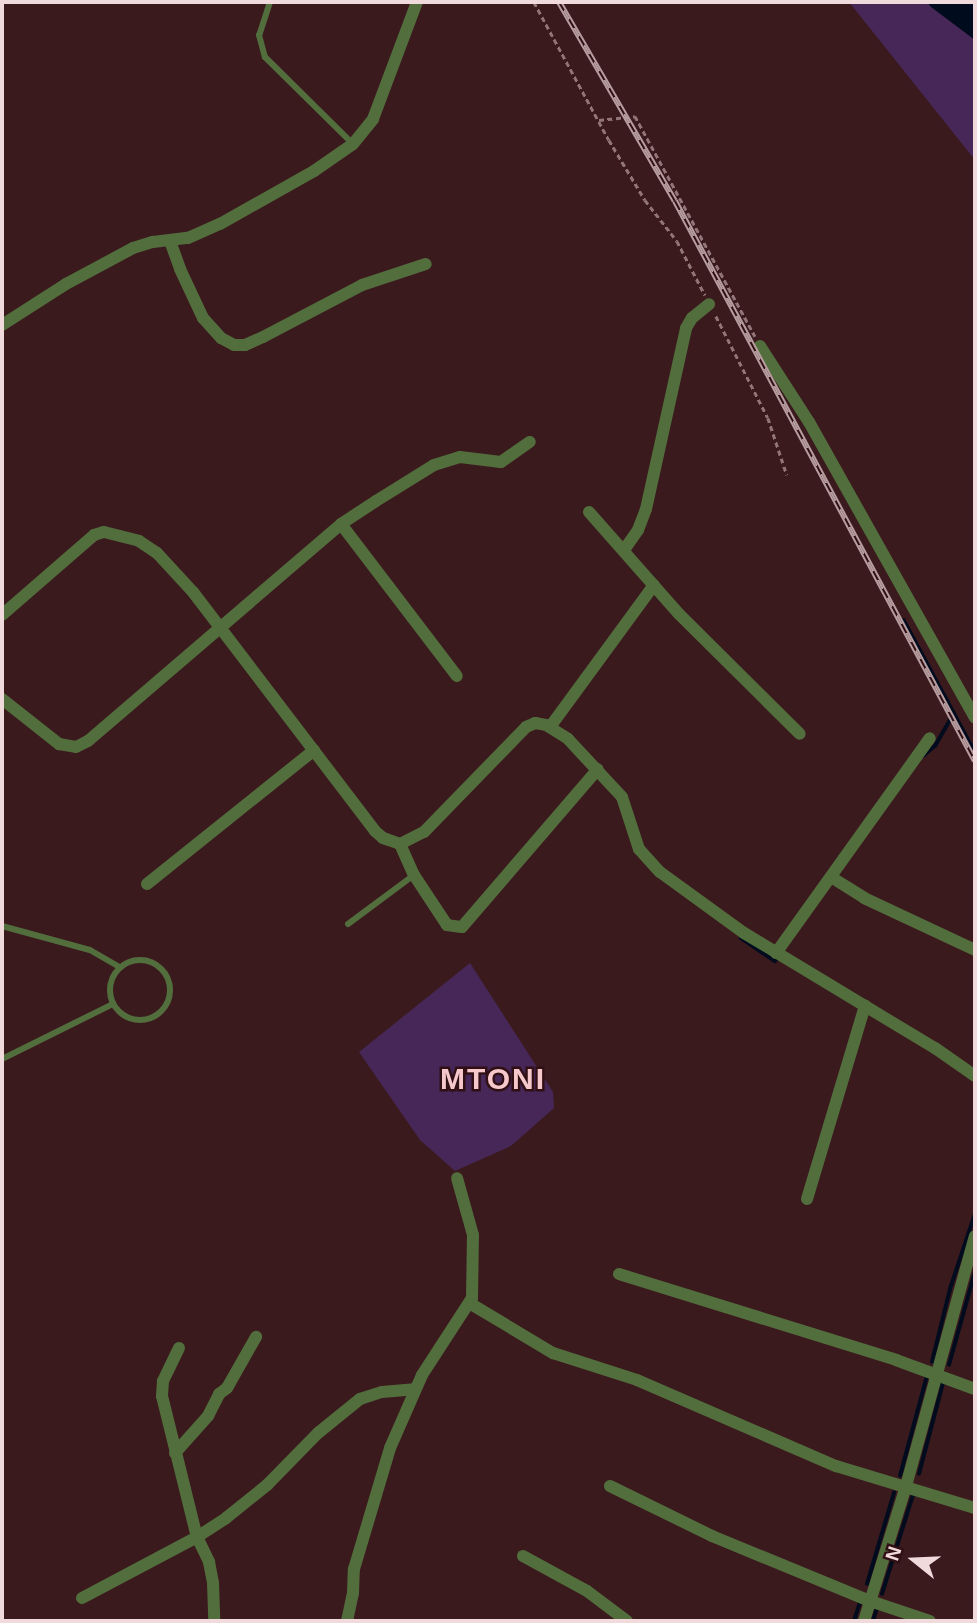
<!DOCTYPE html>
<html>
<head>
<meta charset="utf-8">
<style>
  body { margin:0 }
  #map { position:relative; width:977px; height:1623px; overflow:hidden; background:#3b1a1e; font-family:Arial,sans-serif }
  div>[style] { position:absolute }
  .green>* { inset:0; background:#462757 }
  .water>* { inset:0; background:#000b1e }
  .stream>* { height:3.5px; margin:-1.75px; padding:0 1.75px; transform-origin:1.75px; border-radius:1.75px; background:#000b1e }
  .path>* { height:2.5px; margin-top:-1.25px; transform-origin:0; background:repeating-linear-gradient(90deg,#917577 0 5px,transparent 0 8.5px) }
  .lane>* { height:6px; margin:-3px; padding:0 3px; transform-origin:3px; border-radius:3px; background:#526e3d }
  .lane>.ring { margin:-3px; padding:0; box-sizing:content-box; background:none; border:6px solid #526e3d; border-radius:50% }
  .street>* { height:12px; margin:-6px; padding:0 6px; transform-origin:6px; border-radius:6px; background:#526e3d }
  .rail>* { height:6px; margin-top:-3px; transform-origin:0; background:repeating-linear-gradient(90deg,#301015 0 10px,#b79d9f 0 20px); box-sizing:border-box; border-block:2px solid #b79d9f }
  span { translate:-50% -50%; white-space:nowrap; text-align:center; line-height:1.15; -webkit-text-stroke:5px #301015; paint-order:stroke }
  .district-label { font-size:30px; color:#f6c8cc; font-weight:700; letter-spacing:2px }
  .frame { position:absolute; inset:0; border:4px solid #f1dadb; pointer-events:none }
  .north { position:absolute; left:879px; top:1525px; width:70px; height:70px; -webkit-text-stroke:5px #301015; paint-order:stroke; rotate:288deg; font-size:19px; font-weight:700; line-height:28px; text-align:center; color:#f1dadb }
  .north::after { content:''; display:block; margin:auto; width:24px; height:32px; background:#f1dadb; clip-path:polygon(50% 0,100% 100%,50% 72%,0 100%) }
</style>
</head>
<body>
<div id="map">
  <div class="green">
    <i style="clip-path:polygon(849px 2px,927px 2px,975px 40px,975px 160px)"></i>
    <i style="clip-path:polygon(470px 963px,553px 1092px,554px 1108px,511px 1146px,455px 1171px,420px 1140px,359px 1052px)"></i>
  </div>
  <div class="water">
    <i style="clip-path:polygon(927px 2px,975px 2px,975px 40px,931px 7px)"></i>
  </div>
  <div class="stream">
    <i style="left:904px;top:620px;width:150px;rotate:61.7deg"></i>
    <i style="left:923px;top:756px;width:16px;rotate:-40deg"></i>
    <i style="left:935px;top:746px;width:38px;rotate:-60deg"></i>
    <i style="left:741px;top:938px;width:41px;rotate:34.1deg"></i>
    <i style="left:775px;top:961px;width:4px;rotate:-56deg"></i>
    <i style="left:932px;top:1362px;width:75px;rotate:-76.1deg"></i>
    <i style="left:950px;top:1289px;width:79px;rotate:-71.6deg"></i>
    <i style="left:949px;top:1365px;width:97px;rotate:-74.4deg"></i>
    <i style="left:919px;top:1474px;width:94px;rotate:-75.2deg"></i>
    <i style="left:900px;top:1476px;width:104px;rotate:-74.9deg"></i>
    <i style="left:867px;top:1584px;width:95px;rotate:-73.5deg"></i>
    <i style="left:882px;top:1594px;width:104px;rotate:-72.6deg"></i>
    <i style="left:854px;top:1621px;width:20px;rotate:-72deg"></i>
    <i style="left:873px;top:1621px;width:14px;rotate:-73deg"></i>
  </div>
  <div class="path">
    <i style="left:534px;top:2px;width:157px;rotate:61.5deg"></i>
    <i style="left:609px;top:140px;width:70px;rotate:59deg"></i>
    <i style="left:645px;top:200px;width:52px;rotate:52deg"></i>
    <i style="left:677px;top:241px;width:61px;rotate:62.6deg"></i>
    <i style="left:599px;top:120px;width:36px;rotate:-6deg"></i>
    <i style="left:635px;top:116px;width:251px;rotate:61.4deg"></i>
    <i style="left:716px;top:316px;width:114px;rotate:63deg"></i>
    <i style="left:768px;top:418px;width:60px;rotate:71.6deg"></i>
  </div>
  <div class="lane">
    <i style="left:270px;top:2px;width:35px;rotate:108deg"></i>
    <i style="left:259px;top:35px;width:23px;rotate:75deg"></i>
    <i style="left:265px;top:57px;width:124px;rotate:44.7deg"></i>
    <i style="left:348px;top:924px;width:82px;rotate:-36.6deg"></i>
    <i style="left:2px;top:926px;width:91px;rotate:15.3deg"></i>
    <i style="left:90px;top:950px;width:34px;rotate:30deg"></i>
    <i class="ring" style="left:110px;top:960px;width:54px;height:54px"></i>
    <i style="left:2px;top:1059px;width:124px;rotate:-26.4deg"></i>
  </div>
  <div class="street">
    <i style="left:170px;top:241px;width:30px;rotate:70deg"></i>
    <i style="left:180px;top:269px;width:54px;rotate:64.9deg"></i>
    <i style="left:203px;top:318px;width:27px;rotate:48deg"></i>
    <i style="left:221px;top:338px;width:15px;rotate:28deg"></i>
    <i style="left:234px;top:345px;width:11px"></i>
    <i style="left:245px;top:345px;width:20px;rotate:-24deg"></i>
    <i style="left:263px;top:337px;width:112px;rotate:-27.7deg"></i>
    <i style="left:362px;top:285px;width:67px;rotate:-18.2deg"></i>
    <i style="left:2px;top:325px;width:76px;rotate:-32.6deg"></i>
    <i style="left:66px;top:284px;width:76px;rotate:-28.2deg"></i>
    <i style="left:133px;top:248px;width:21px;rotate:-17deg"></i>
    <i style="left:153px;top:242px;width:35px;rotate:-7deg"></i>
    <i style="left:188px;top:238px;width:35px;rotate:-24deg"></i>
    <i style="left:220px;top:224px;width:108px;rotate:-29.4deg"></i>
    <i style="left:314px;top:171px;width:47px;rotate:-34.7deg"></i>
    <i style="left:353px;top:144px;width:32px;rotate:-51deg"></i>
    <i style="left:373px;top:119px;width:125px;rotate:-69.4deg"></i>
    <i style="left:760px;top:346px;width:90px;rotate:57.2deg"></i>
    <i style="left:809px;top:422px;width:339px;rotate:60.7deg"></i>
    <i style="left:589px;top:512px;width:136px;rotate:48.6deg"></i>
    <i style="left:679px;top:614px;width:170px;rotate:44.8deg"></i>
    <i style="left:341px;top:524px;width:191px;rotate:52.7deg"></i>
    <i style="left:624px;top:550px;width:24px;rotate:-55deg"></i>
    <i style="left:638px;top:530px;width:22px;rotate:-69deg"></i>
    <i style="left:646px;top:509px;width:185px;rotate:-77.5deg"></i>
    <i style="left:686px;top:328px;width:12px;rotate:-59deg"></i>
    <i style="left:692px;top:318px;width:22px;rotate:-39deg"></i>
    <i style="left:2px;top:615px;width:122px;rotate:-41deg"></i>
    <i style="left:94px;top:535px;width:10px;rotate:-17deg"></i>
    <i style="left:104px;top:532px;width:36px;rotate:14deg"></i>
    <i style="left:139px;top:541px;width:22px;rotate:34deg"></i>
    <i style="left:157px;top:553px;width:53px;rotate:47.3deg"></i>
    <i style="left:193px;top:592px;width:300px;rotate:52.7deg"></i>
    <i style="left:375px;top:831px;width:11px;rotate:41deg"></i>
    <i style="left:383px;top:838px;width:18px;rotate:19deg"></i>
    <i style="left:400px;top:844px;width:27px;rotate:-27deg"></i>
    <i style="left:424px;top:832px;width:146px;rotate:-45.8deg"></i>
    <i style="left:526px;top:727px;width:10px;rotate:-24deg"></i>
    <i style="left:535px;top:723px;width:11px;rotate:10deg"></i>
    <i style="left:546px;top:725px;width:26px;rotate:32deg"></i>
    <i style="left:568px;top:739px;width:79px;rotate:47deg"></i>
    <i style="left:622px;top:797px;width:55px;rotate:71.9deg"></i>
    <i style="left:639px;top:849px;width:31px;rotate:48deg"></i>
    <i style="left:660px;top:872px;width:104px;rotate:36deg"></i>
    <i style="left:744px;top:933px;width:223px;rotate:31.1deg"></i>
    <i style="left:935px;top:1048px;width:49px;rotate:35deg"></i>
    <i style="left:2px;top:699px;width:73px;rotate:38.3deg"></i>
    <i style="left:59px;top:744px;width:17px;rotate:10deg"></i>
    <i style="left:76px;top:747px;width:13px;rotate:-27deg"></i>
    <i style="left:88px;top:741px;width:333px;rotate:-40.6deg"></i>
    <i style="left:341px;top:524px;width:42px;rotate:-33.3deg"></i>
    <i style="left:376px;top:501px;width:68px;rotate:-31.8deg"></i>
    <i style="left:434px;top:465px;width:27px;rotate:-17deg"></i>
    <i style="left:460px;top:457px;width:41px;rotate:7deg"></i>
    <i style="left:501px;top:462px;width:35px;rotate:-35deg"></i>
    <i style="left:550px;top:727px;width:176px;rotate:-53.8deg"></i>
    <i style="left:400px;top:844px;width:34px;rotate:66deg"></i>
    <i style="left:414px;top:875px;width:60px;rotate:56.6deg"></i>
    <i style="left:447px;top:925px;width:15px;rotate:8deg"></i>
    <i style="left:462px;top:927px;width:208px;rotate:-49.3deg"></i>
    <i style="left:831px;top:877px;width:39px;rotate:32deg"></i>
    <i style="left:864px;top:898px;width:123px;rotate:25.1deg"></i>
    <i style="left:147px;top:884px;width:214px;rotate:-38.7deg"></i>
    <i style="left:776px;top:953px;width:264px;rotate:-54.4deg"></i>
    <i style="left:807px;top:1199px;width:202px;rotate:-73.3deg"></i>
    <i style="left:619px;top:1274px;width:290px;rotate:17.2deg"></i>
    <i style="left:896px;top:1360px;width:84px;rotate:20.2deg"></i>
    <i style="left:471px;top:1304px;width:96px;rotate:30.9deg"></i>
    <i style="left:553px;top:1353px;width:88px;rotate:17.8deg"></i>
    <i style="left:637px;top:1380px;width:217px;rotate:23.4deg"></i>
    <i style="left:836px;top:1466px;width:145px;rotate:16.8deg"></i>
    <i style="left:179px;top:1348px;width:37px;rotate:116deg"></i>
    <i style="left:163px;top:1381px;width:15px;rotate:94deg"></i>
    <i style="left:162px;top:1396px;width:145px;rotate:76.1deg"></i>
    <i style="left:197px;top:1537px;width:28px;rotate:64deg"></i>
    <i style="left:209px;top:1562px;width:21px;rotate:79deg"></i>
    <i style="left:213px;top:1583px;width:38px;rotate:88deg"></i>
    <i style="left:175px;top:1453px;width:50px;rotate:-48.3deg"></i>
    <i style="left:208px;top:1416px;width:25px;rotate:-63deg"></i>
    <i style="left:219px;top:1394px;width:10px;rotate:-37deg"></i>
    <i style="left:227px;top:1388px;width:59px;rotate:-60.4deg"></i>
    <i style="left:610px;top:1486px;width:114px;rotate:26.1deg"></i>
    <i style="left:712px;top:1536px;width:171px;rotate:22.4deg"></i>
    <i style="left:870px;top:1601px;width:63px;rotate:18.4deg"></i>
    <i style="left:523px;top:1556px;width:73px;rotate:28.7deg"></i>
    <i style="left:587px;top:1591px;width:50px;rotate:36.9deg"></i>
    <i style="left:82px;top:1598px;width:130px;rotate:-27.9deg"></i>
    <i style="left:197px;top:1537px;width:35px;rotate:-33deg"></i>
    <i style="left:226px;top:1518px;width:53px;rotate:-38.8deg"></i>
    <i style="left:267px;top:1485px;width:73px;rotate:-45.6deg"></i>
    <i style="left:318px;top:1433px;width:54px;rotate:-39deg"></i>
    <i style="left:360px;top:1399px;width:23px;rotate:-18deg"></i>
    <i style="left:382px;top:1392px;width:32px;rotate:-5deg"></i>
    <i style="left:347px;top:1621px;width:29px;rotate:-78deg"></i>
    <i style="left:353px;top:1593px;width:24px;rotate:-88deg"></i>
    <i style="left:354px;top:1569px;width:126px;rotate:-73.4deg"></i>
    <i style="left:390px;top:1448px;width:80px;rotate:-66.3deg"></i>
    <i style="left:422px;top:1375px;width:92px;rotate:-57deg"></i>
    <i style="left:472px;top:1298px;width:63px;rotate:-89.1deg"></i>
    <i style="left:473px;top:1235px;width:59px;rotate:-105.7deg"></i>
    <i style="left:864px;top:1621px;width:141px;rotate:-72.7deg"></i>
    <i style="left:906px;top:1486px;width:259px;rotate:-74.6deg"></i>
  </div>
  <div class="rail">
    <i style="left:559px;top:2px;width:230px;rotate:59.8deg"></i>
    <i style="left:675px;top:201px;width:635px;rotate:61.82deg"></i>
  </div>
  <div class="district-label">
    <span style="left:493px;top:1079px">MTONI</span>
  </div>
  <div class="frame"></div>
  <div class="north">N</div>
</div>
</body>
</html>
